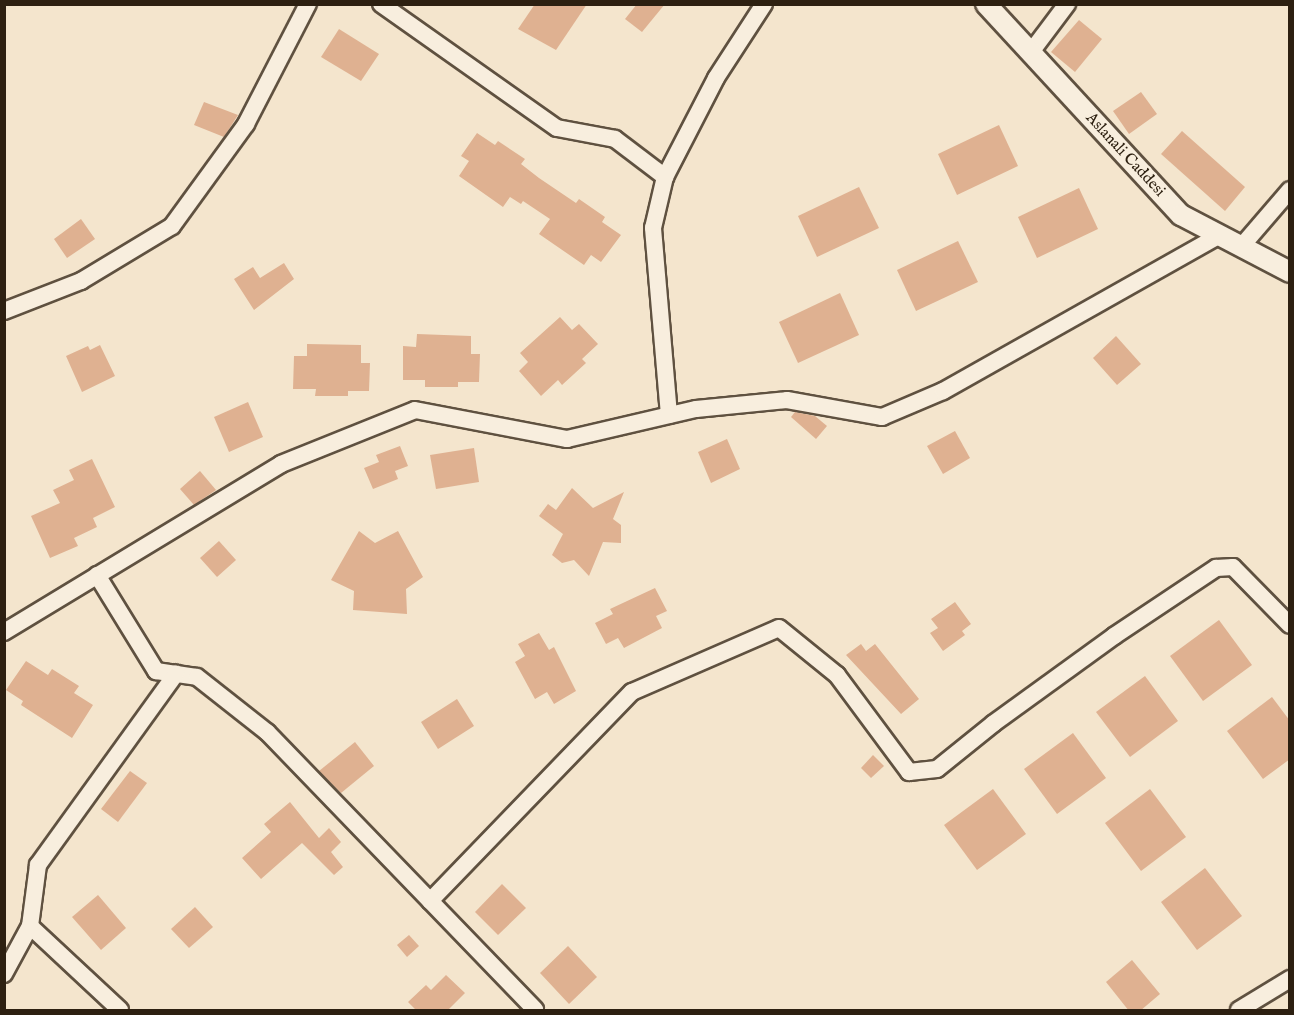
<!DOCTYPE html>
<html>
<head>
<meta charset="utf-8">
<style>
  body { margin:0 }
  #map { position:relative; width:1294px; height:1015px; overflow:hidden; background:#f4e5cd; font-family:"IM FELL English",serif }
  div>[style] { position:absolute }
  .building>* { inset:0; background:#dfb191 }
  .roads { filter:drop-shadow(2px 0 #5f5140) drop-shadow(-2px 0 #5f5140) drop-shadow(0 2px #5f5140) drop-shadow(0 -2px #5f5140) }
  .minor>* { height:16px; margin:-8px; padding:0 8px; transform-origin:8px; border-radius:8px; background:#f8eede }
  .tertiary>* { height:20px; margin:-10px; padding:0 10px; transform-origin:10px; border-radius:10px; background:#f8eede }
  span { translate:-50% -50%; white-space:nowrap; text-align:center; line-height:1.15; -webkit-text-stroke:4.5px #f8eede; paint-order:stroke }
  .street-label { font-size:16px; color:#2d2011 }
  .frame { position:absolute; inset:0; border:6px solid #2d2011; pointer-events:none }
</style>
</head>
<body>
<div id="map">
  <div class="building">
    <i style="clip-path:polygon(535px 4px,587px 4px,556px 50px,518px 29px)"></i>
    <i style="clip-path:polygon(637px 4px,665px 4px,642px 32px,625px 19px)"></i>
    <i style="clip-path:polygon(1079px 20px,1102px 39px,1075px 72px,1051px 52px)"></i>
    <i style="clip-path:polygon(339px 29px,379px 54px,361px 81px,321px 57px)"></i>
    <i style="clip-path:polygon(1141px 92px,1157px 114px,1129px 134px,1113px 111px)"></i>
    <i style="clip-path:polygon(204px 102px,238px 115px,224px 137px,194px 125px)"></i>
    <i style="clip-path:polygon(999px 125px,1018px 166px,957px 195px,938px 154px)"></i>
    <i style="clip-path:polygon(1182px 131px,1245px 187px,1225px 211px,1161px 154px)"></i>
    <i style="clip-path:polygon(477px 133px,495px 145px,498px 141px,525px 159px,521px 164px,539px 178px,576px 203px,579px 199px,605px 217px,602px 222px,621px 235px,601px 262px,591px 255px,584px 265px,539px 234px,550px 219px,523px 201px,521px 204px,510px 197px,503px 207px,459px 176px,469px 161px,461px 156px)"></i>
    <i style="clip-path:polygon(859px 187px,879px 228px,817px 257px,798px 216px)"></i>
    <i style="clip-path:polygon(1079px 188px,1098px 229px,1037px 258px,1018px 217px)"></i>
    <i style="clip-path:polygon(81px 219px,95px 239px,67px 258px,54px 239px)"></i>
    <i style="clip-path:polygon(958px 241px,978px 282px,916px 311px,897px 270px)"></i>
    <i style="clip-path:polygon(284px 263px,294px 279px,254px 310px,234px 279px,253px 267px,260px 278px)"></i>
    <i style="clip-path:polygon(840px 293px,859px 335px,798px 363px,779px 322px)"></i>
    <i style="clip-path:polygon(560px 317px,572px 330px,579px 324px,598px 344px,582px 359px,586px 363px,562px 385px,558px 380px,541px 396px,519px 371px,528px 362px,520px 353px)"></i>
    <i style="clip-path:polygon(417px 334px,471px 336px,471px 354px,480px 354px,479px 382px,458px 382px,458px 387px,425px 387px,425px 380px,403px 380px,403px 346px,416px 347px)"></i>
    <i style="clip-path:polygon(1116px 336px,1141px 364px,1117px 385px,1093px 358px)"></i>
    <i style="clip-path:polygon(307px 344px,361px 345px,361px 363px,370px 363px,369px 391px,348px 391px,348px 396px,315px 396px,316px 389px,293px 389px,294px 356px,307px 356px)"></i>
    <i style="clip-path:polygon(100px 345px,115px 376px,82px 392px,66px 356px,88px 346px,90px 350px)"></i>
    <i style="clip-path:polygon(248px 402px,263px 437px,229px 452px,214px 417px)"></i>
    <i style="clip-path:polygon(795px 412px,815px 416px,827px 426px,816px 439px,791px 417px)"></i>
    <i style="clip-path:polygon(955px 431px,970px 458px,943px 474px,927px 446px)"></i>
    <i style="clip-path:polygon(727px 439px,740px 469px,711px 483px,698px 452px)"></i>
    <i style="clip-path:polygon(400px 446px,408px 466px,395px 471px,398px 479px,373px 489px,364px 468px,379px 462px,376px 455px)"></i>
    <i style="clip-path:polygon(474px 448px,479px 482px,436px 489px,430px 455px)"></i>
    <i style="clip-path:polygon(92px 459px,115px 507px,93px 518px,97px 527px,74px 538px,78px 546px,50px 558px,31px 516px,60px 503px,53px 490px,74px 480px,69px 470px)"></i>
    <i style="clip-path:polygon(200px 471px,216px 490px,194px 505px,180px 489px)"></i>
    <i style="clip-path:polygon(572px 488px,593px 508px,624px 492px,613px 519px,621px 525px,621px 543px,603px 542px,589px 576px,574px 560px,562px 563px,552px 555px,563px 534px,539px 516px,548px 504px,556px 510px)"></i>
    <i style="clip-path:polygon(359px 531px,375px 543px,398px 531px,423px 577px,406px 589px,407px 614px,353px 610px,354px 591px,331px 580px)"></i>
    <i style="clip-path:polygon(219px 541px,236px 560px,217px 577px,200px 558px)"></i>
    <i style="clip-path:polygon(655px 588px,667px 611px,656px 616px,662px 628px,624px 648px,618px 638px,606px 644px,595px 623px,613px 614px,610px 609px)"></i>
    <i style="clip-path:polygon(955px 602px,971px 624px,962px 631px,965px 635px,943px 651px,930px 633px,938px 628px,931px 619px)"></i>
    <i style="clip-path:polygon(1219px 620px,1252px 665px,1203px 701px,1170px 656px)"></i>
    <i style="clip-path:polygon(539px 633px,549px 650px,554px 647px,576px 691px,554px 704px,547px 692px,535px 699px,515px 662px,525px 656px,518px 644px)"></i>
    <i style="clip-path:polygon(861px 644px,866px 651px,875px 644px,919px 699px,901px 714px,846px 655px)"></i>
    <i style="clip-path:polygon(26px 661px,48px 675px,52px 669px,79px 686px,74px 693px,93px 705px,72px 738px,21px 705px,23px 701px,6px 690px)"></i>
    <i style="clip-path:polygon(1145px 676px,1178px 721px,1130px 757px,1096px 712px)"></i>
    <i style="clip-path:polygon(1272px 697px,1290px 721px,1290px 759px,1263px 779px,1227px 731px)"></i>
    <i style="clip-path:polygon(457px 699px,474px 726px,438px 749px,421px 722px)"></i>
    <i style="clip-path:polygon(1073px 733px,1106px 778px,1057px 814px,1024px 769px)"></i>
    <i style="clip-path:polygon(355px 742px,374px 766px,341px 793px,319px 771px)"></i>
    <i style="clip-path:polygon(873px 755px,884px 766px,871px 778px,861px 768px)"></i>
    <i style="clip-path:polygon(130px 771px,147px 783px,118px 822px,101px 809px)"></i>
    <i style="clip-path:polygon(993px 789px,1026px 834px,977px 870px,944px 825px)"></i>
    <i style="clip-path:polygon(1150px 789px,1186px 837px,1141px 871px,1105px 823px)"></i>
    <i style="clip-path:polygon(290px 802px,319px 838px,329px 828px,341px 842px,331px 852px,343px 867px,334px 875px,302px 843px,261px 879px,242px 858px,271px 832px,264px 824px)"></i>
    <i style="clip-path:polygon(1205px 868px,1242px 916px,1197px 950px,1161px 902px)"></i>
    <i style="clip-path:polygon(502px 884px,526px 908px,498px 935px,475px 912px)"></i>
    <i style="clip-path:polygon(98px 895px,126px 928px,101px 950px,72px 917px)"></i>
    <i style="clip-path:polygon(195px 907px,213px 927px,189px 948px,171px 929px)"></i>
    <i style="clip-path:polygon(409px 935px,419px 946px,407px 957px,397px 945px)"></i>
    <i style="clip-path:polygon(568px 946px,597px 977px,569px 1004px,540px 973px)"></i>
    <i style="clip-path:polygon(1132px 960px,1160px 994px,1140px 1011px,1129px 1011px,1106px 982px)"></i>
    <i style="clip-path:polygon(446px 975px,465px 993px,447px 1011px,417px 1011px,408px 1002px,426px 985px,431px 990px)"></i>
  </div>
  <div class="roads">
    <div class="minor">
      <i style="left:381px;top:4px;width:215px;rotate:35.2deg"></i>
      <i style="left:557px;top:128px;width:59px;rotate:10.7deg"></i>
      <i style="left:615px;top:139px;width:63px;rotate:37.2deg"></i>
      <i style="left:1031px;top:52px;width:60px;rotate:-53.1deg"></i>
      <i style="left:1241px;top:247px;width:75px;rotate:-49.3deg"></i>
      <i style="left:4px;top:311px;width:83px;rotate:-21.3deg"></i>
      <i style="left:81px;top:281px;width:106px;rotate:-31.1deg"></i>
      <i style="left:172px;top:226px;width:126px;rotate:-54deg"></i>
      <i style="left:246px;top:124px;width:135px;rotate:-62.7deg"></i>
      <i style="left:669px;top:415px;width:188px;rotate:-94.9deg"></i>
      <i style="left:653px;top:228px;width:52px;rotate:-76.8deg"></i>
      <i style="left:665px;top:177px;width:111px;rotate:-62.7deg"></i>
      <i style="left:716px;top:78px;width:88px;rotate:-57deg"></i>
      <i style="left:97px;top:575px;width:113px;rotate:58.4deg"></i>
      <i style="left:156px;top:671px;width:41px;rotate:8.3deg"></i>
      <i style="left:197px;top:677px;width:89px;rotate:38.2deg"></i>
      <i style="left:267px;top:732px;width:386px;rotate:46deg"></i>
      <i style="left:4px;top:632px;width:324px;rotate:-31.2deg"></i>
      <i style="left:281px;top:464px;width:144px;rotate:-21.9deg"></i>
      <i style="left:415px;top:410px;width:155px;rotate:10.8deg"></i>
      <i style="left:567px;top:439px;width:132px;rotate:-13.1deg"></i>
      <i style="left:696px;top:409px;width:91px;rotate:-5.6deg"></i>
      <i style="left:787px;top:400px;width:97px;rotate:10.1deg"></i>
      <i style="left:882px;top:417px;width:66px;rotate:-23.1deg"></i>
      <i style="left:943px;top:391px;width:313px;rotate:-29.4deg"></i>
      <i style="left:430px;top:901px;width:291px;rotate:-46deg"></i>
      <i style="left:632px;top:692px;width:160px;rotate:-23.5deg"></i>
      <i style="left:779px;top:628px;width:75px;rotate:39deg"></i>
      <i style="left:837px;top:675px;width:121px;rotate:53.4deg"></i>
      <i style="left:909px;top:772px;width:28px;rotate:-6deg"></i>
      <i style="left:937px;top:769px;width:73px;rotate:-38.9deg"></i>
      <i style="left:994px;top:723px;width:148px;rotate:-35.9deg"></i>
      <i style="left:1114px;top:636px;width:123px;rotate:-33.7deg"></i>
      <i style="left:1216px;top:568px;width:17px;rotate:-3deg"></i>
      <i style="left:1233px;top:567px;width:81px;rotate:45.5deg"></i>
      <i style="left:30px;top:926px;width:123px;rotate:43deg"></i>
      <i style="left:4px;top:974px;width:55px;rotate:-61.6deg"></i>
      <i style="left:30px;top:926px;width:62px;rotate:-82.5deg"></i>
      <i style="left:38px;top:865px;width:236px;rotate:-54.2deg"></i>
      <i style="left:1239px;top:1010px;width:60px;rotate:-31.3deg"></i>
    </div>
    <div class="tertiary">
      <i style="left:986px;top:4px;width:287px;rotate:47.3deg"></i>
      <i style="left:1181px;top:215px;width:123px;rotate:27.6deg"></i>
    </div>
  </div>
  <div class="street-label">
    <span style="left:1125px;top:155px;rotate:47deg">Aslanali Caddesi</span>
  </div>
  <div class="frame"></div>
</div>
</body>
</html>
